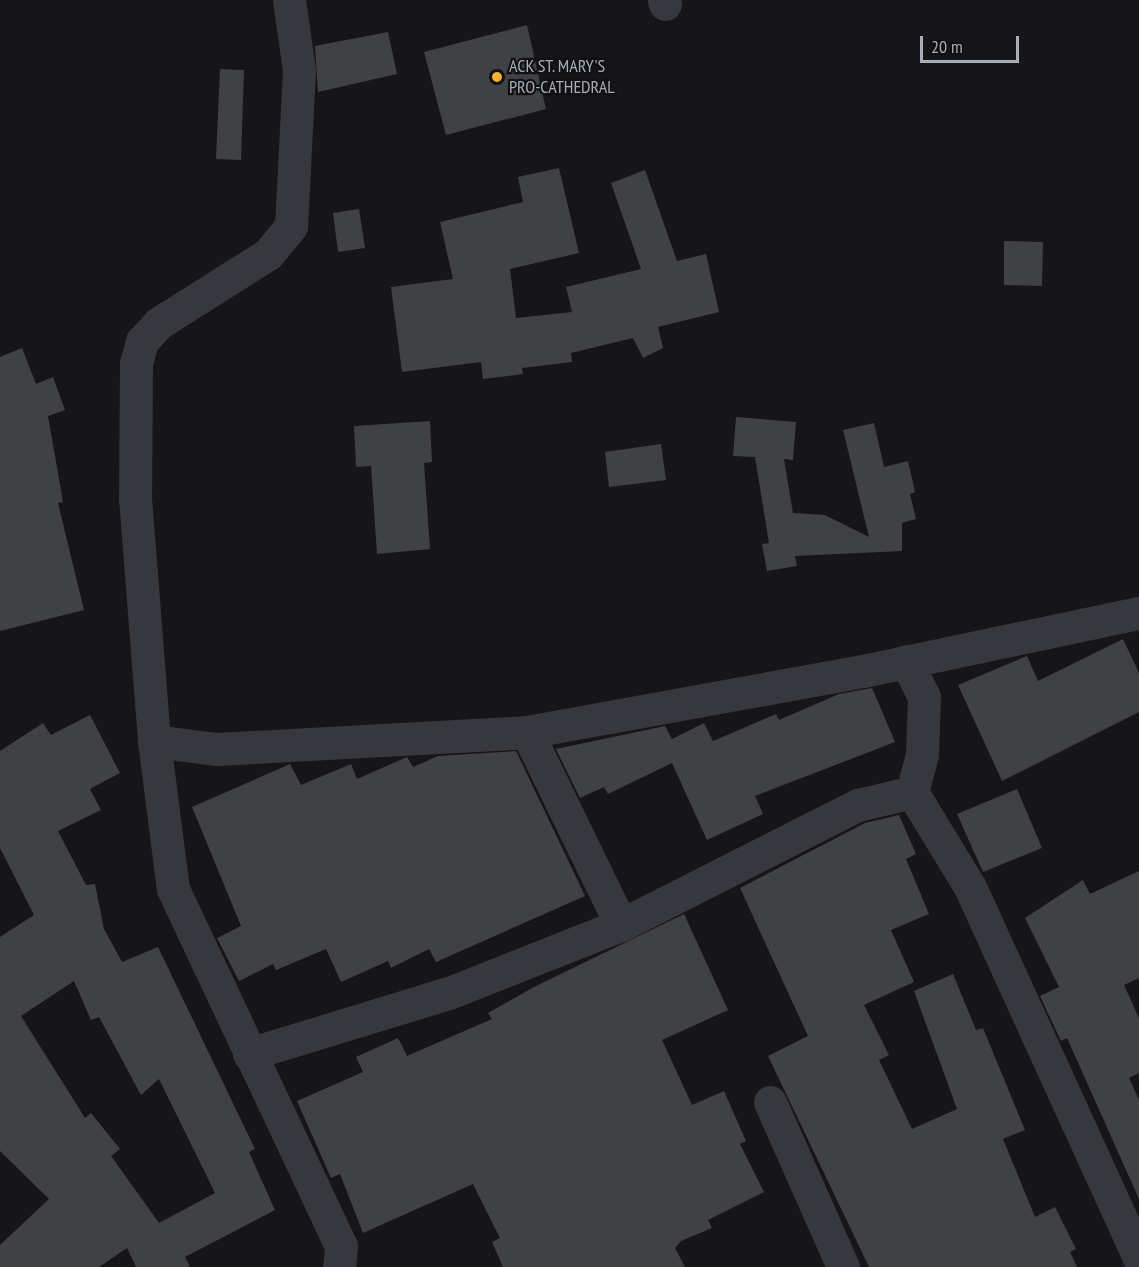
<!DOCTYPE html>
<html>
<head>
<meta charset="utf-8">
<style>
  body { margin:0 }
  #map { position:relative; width:1139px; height:1267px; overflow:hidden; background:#161618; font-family:"PT Sans Narrow",sans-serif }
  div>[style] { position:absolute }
  .building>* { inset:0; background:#404145 }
  .street>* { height:33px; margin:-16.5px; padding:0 16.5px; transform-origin:16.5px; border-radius:16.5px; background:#37383d }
  .dots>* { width:16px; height:16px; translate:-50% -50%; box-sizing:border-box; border:3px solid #111113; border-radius:50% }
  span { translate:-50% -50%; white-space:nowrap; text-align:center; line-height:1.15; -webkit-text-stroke:4.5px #111113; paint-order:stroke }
  .poi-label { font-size:18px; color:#a8adb8 }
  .left { translate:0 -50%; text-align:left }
  .scale { position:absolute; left:920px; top:36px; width:99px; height:27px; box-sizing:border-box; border:3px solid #a8adb8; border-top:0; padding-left:8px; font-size:18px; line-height:21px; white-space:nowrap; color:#a8adb8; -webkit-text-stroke:4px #111113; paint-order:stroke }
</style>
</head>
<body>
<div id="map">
  <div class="building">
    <i style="clip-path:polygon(527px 25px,546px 109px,446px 135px,424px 52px)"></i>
    <i style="clip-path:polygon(388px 32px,397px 74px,318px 92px,315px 46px)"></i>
    <i style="clip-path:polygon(220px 69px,244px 70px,241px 160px,216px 159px)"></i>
    <i style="clip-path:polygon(559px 168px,579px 253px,510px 269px,516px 318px,572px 312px,566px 287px,641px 269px,611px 183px,645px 170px,677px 261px,706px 254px,719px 312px,658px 327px,663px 348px,643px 358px,633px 338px,571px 353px,572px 362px,522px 368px,523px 374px,483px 379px,481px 362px,402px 372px,391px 287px,453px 279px,440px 222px,523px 202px,518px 177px)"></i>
    <i style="clip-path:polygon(359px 209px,365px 248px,338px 252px,333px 213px)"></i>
    <i style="clip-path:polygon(1004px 241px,1043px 242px,1042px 286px,1004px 285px)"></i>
    <i style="clip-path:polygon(22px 348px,36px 384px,53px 377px,65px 410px,48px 416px,63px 502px,58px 503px,84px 610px,0 631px,0 357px)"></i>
    <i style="clip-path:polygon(736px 417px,796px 422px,793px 460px,784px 459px,793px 513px,825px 515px,869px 537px,843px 430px,874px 423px,884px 467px,908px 461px,915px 492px,910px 494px,916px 519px,902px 523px,902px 551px,795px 556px,797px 566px,767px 571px,762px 544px,769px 543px,755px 457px,733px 456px)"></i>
    <i style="clip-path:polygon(430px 421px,432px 462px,424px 463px,430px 549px,377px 554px,371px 466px,356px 467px,354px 426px)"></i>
    <i style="clip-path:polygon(661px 444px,666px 480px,609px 487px,605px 452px)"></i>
    <i style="clip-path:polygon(1123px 639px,1139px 673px,1139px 712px,1002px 781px,958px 685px,1027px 656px,1038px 681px)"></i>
    <i style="clip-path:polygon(872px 688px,895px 742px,755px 796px,763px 814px,707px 840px,672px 763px,608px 794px,604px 787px,580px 798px,556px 749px,665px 726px,672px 739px,704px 723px,713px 741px,776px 714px,779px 720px,839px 694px)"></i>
    <i style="clip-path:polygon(evenodd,90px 715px,120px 773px,90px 789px,101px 810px,58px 831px,86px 885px,95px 884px,104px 929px,122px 962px,158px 947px,255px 1149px,249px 1152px,275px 1210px,185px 1257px,190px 1267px,136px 1267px,127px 1248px,99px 1267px,0 1267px,0 1245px,49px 1199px,0 1151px,0 937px,34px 915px,0 848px,0 751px,43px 723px,51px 735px,90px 715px,74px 981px,91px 1020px,99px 1017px,141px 1095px,159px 1079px,215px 1193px,159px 1223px,111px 1156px,120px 1149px,91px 1113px,85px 1118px,21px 1016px,74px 981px)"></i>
    <i style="clip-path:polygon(516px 751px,585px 896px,436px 962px,429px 949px,391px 968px,388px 961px,341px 982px,326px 949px,276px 970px,273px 964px,239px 981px,217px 938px,241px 926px,192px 807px,290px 764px,301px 785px,351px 764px,357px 779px,407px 757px,413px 767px,438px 756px)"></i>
    <i style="clip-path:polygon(1017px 789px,1042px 848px,983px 872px,957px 814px)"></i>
    <i style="clip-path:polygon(899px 815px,916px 854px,906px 859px,929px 914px,891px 930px,914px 982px,864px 1005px,889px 1055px,879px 1060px,912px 1129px,957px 1109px,914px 991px,953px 974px,976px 1030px,983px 1028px,1025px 1130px,1003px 1139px,1035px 1217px,1055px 1207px,1076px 1249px,1070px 1252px,1077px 1267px,869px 1267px,768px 1056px,808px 1036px,740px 888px,865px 823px)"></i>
    <i style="clip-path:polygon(1139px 871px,1139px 978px,1124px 985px,1139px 1018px,1139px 1073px,1129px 1078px,1139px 1100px,1139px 1199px,1067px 1038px,1061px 1041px,1040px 996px,1059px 987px,1025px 918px,1083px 880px,1090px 894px)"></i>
    <i style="clip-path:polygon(684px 914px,728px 1010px,662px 1040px,692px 1105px,724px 1091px,746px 1141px,740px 1144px,764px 1192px,708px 1220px,712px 1228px,681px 1241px,675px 1248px,685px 1267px,503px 1267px,492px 1242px,500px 1238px,473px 1184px,363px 1233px,340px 1174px,331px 1178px,297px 1101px,363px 1072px,356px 1057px,398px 1038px,407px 1056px,492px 1019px,488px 1013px,534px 987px)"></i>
  </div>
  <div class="street">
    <i style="left:289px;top:0;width:71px;rotate:81.9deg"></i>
    <i style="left:299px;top:70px;width:156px;rotate:92.9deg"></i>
    <i style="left:291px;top:226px;width:36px;rotate:129deg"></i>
    <i style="left:268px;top:254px;width:129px;rotate:147.7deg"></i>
    <i style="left:159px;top:323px;width:25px;rotate:133deg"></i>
    <i style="left:142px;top:341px;width:23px;rotate:105deg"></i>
    <i style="left:136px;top:363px;width:135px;rotate:90.4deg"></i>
    <i style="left:135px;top:498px;width:244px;rotate:85.5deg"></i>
    <i style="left:154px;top:741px;width:63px;rotate:7.4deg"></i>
    <i style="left:216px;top:749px;width:311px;rotate:-3.1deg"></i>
    <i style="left:527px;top:732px;width:341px;rotate:-10.3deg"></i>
    <i style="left:863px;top:671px;width:282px;rotate:-11.9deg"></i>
    <i style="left:664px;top:0;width:4px;rotate:76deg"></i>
    <i style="left:527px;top:732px;width:215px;rotate:64deg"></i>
    <i style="left:154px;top:741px;width:149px;rotate:82.7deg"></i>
    <i style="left:173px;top:889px;width:395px;rotate:64.8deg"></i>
    <i style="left:341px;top:1246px;width:21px;rotate:95deg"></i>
    <i style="left:912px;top:792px;width:111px;rotate:58.6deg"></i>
    <i style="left:970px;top:887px;width:408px;rotate:65.5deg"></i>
    <i style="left:249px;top:1054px;width:209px;rotate:-17deg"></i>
    <i style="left:449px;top:993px;width:185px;rotate:-21.6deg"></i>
    <i style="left:621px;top:925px;width:266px;rotate:-26.9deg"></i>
    <i style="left:858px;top:805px;width:56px;rotate:-13.5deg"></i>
    <i style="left:912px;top:792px;width:39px;rotate:-75deg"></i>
    <i style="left:922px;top:754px;width:57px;rotate:-88deg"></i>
    <i style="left:924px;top:697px;width:40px;rotate:-116.6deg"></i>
    <i style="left:770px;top:1102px;width:180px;rotate:66.1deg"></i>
  </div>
  <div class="dots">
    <i style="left:497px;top:77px;background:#f2b134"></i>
  </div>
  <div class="poi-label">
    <span class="left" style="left:509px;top:77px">ACK ST. MARY'S<br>PRO-CATHEDRAL</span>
  </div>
  <div class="scale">20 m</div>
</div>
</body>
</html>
